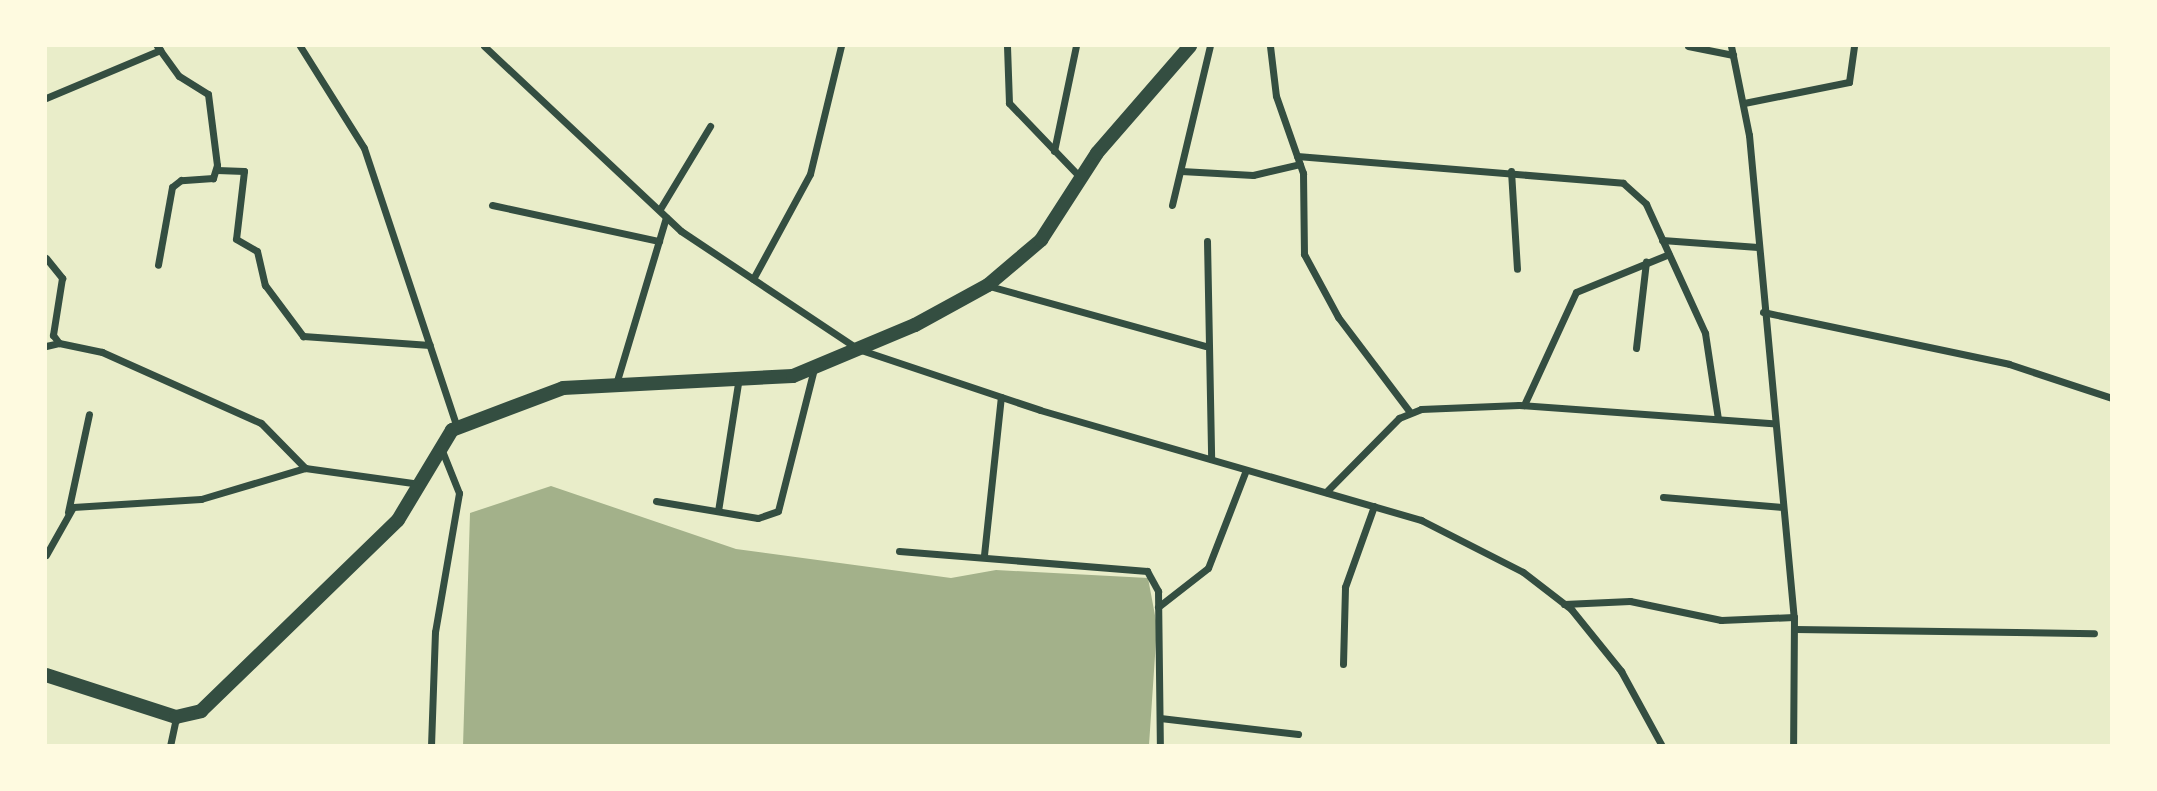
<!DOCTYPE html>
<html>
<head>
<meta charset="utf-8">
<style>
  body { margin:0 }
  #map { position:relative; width:2157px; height:791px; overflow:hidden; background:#e9edc9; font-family:"Asap Condensed",sans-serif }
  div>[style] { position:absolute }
  .water>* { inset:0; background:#a3b18a }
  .minor>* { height:7px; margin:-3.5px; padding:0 3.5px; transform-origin:3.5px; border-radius:3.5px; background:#344e41 }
  .primary>* { height:14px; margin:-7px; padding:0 7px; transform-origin:7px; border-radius:7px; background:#344e41 }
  span { translate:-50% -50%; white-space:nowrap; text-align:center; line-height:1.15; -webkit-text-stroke:5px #fefae0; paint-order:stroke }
  .frame { position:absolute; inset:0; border:47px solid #fefae0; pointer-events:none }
</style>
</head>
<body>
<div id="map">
  <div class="water">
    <i style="clip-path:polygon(551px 486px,736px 549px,951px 578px,996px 570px,1148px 578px,1157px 626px,1149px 745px,463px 746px,470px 513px)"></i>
  </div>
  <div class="minor">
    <i style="left:157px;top:46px;width:37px;rotate:54deg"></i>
    <i style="left:179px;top:76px;width:34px;rotate:32deg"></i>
    <i style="left:208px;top:94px;width:72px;rotate:82.8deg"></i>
    <i style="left:217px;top:165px;width:14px;rotate:107deg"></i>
    <i style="left:213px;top:178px;width:32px;rotate:176deg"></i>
    <i style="left:181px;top:180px;width:11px;rotate:142deg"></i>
    <i style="left:172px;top:187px;width:79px;rotate:100.2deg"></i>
    <i style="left:300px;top:46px;width:120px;rotate:57.9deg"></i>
    <i style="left:364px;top:148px;width:295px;rotate:71.6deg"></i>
    <i style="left:484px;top:46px;width:270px;rotate:43.2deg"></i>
    <i style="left:681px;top:231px;width:213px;rotate:33.7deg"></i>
    <i style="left:858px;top:349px;width:192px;rotate:18.5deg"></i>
    <i style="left:1040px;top:410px;width:397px;rotate:16.1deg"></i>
    <i style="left:1421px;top:520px;width:114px;rotate:27deg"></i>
    <i style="left:1523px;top:572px;width:61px;rotate:37.6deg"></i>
    <i style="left:1571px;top:609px;width:80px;rotate:51.1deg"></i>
    <i style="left:1621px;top:671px;width:85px;rotate:61.3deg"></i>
    <i style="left:1007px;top:46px;width:57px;rotate:88deg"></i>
    <i style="left:1009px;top:103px;width:103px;rotate:46.2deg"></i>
    <i style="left:1270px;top:46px;width:50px;rotate:83.2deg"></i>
    <i style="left:1276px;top:96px;width:82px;rotate:70.7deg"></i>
    <i style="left:1303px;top:173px;width:81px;rotate:89.3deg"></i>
    <i style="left:1304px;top:254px;width:72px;rotate:61.6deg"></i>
    <i style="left:1338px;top:317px;width:118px;rotate:52.9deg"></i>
    <i style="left:1688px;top:46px;width:46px;rotate:11.3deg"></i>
    <i style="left:1731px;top:46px;width:91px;rotate:78.6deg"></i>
    <i style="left:1749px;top:135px;width:484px;rotate:84.7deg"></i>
    <i style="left:1794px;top:617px;width:129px;rotate:90.4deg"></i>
    <i style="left:46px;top:98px;width:124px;rotate:-22.8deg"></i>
    <i style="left:1744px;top:103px;width:107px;rotate:-11.3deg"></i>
    <i style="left:1849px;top:82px;width:36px;rotate:-82deg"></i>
    <i style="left:1054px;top:151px;width:107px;rotate:-78.2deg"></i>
    <i style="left:1297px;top:156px;width:327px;rotate:4.7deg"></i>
    <i style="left:1623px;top:183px;width:31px;rotate:42deg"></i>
    <i style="left:1646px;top:204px;width:142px;rotate:65.4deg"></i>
    <i style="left:1705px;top:333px;width:87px;rotate:81.4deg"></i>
    <i style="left:217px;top:170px;width:27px;rotate:2deg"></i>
    <i style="left:244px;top:171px;width:68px;rotate:96.7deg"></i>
    <i style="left:236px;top:239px;width:24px;rotate:30deg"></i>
    <i style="left:257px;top:251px;width:35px;rotate:77deg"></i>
    <i style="left:265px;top:285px;width:64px;rotate:53.3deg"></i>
    <i style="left:303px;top:336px;width:127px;rotate:4.1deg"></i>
    <i style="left:1181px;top:171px;width:72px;rotate:3.2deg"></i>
    <i style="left:1253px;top:175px;width:48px;rotate:-13.2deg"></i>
    <i style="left:1511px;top:171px;width:98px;rotate:86.5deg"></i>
    <i style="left:492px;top:205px;width:171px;rotate:12.2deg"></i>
    <i style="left:1172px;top:205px;width:163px;rotate:-76.6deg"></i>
    <i style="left:660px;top:209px;width:97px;rotate:-58.9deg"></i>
    <i style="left:1662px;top:240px;width:96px;rotate:4.2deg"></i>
    <i style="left:1207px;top:241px;width:218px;rotate:88.9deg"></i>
    <i style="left:46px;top:258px;width:26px;rotate:51deg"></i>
    <i style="left:62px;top:278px;width:58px;rotate:99deg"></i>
    <i style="left:53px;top:335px;width:10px;rotate:53deg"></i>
    <i style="left:59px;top:343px;width:44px;rotate:11.8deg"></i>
    <i style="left:102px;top:352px;width:174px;rotate:24.1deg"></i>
    <i style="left:261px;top:423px;width:63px;rotate:45.6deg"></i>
    <i style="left:305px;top:468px;width:116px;rotate:7.9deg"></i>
    <i style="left:753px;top:279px;width:119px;rotate:-61.5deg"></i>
    <i style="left:810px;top:174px;width:132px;rotate:-76.4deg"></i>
    <i style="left:989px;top:286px;width:224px;rotate:15.5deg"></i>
    <i style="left:1763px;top:312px;width:251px;rotate:11.9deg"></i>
    <i style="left:2009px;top:364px;width:108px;rotate:18.3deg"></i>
    <i style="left:46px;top:346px;width:13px;rotate:-13deg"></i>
    <i style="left:1636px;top:348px;width:87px;rotate:-83.4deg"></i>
    <i style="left:616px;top:384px;width:174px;rotate:-73.3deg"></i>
    <i style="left:1524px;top:405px;width:124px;rotate:-65.3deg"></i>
    <i style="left:1576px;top:292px;width:100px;rotate:-22.2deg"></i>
    <i style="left:1326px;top:492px;width:104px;rotate:-45.4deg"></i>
    <i style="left:1399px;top:418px;width:24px;rotate:-22deg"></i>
    <i style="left:1421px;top:409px;width:98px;rotate:-2.3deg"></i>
    <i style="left:1519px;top:405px;width:254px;rotate:4.1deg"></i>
    <i style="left:1663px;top:497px;width:118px;rotate:4.8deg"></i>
    <i style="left:656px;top:501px;width:103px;rotate:9.5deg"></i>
    <i style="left:758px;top:518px;width:21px;rotate:-19deg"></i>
    <i style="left:778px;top:511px;width:146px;rotate:-75.8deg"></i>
    <i style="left:718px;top:511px;width:136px;rotate:-81.1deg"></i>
    <i style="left:68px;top:512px;width:100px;rotate:-77.9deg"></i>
    <i style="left:899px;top:551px;width:249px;rotate:4.6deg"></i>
    <i style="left:1147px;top:571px;width:23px;rotate:61deg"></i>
    <i style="left:1158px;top:591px;width:155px;rotate:89.3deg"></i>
    <i style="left:46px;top:555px;width:55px;rotate:-60.6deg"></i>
    <i style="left:73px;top:507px;width:128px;rotate:-3.6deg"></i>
    <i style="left:201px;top:499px;width:109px;rotate:-16.6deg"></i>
    <i style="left:984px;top:555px;width:159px;rotate:-83.9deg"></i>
    <i style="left:1564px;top:604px;width:66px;rotate:-2.6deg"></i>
    <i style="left:1630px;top:601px;width:93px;rotate:11.8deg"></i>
    <i style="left:1721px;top:620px;width:73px;rotate:-2.4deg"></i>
    <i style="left:1158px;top:607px;width:63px;rotate:-38deg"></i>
    <i style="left:1208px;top:568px;width:105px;rotate:-68.8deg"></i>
    <i style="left:1795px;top:629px;width:299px;rotate:0.8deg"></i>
    <i style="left:1343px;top:664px;width:77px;rotate:-88.5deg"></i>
    <i style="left:1345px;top:587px;width:86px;rotate:-70.3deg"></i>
    <i style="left:1160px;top:718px;width:139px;rotate:6.6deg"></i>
    <i style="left:170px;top:746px;width:30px;rotate:-78deg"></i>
    <i style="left:431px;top:746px;width:114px;rotate:-88deg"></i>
    <i style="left:435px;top:632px;width:141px;rotate:-80.2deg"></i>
    <i style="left:459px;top:493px;width:48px;rotate:-111.8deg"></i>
  </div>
  <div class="primary">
    <i style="left:46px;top:675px;width:137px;rotate:17.9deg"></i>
    <i style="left:176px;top:717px;width:26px;rotate:-13deg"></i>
    <i style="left:201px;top:711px;width:274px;rotate:-44.1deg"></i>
    <i style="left:398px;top:520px;width:105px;rotate:-59deg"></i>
    <i style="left:452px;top:430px;width:119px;rotate:-20.7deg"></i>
    <i style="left:563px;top:388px;width:230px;rotate:-3deg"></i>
    <i style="left:793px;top:376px;width:132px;rotate:-22.7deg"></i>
    <i style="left:915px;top:325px;width:83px;rotate:-28.7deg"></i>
    <i style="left:988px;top:285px;width:70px;rotate:-40.3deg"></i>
    <i style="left:1041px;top:240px;width:103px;rotate:-57.2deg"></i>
    <i style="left:1097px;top:153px;width:142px;rotate:-49deg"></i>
  </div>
  <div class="frame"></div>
</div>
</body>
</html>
